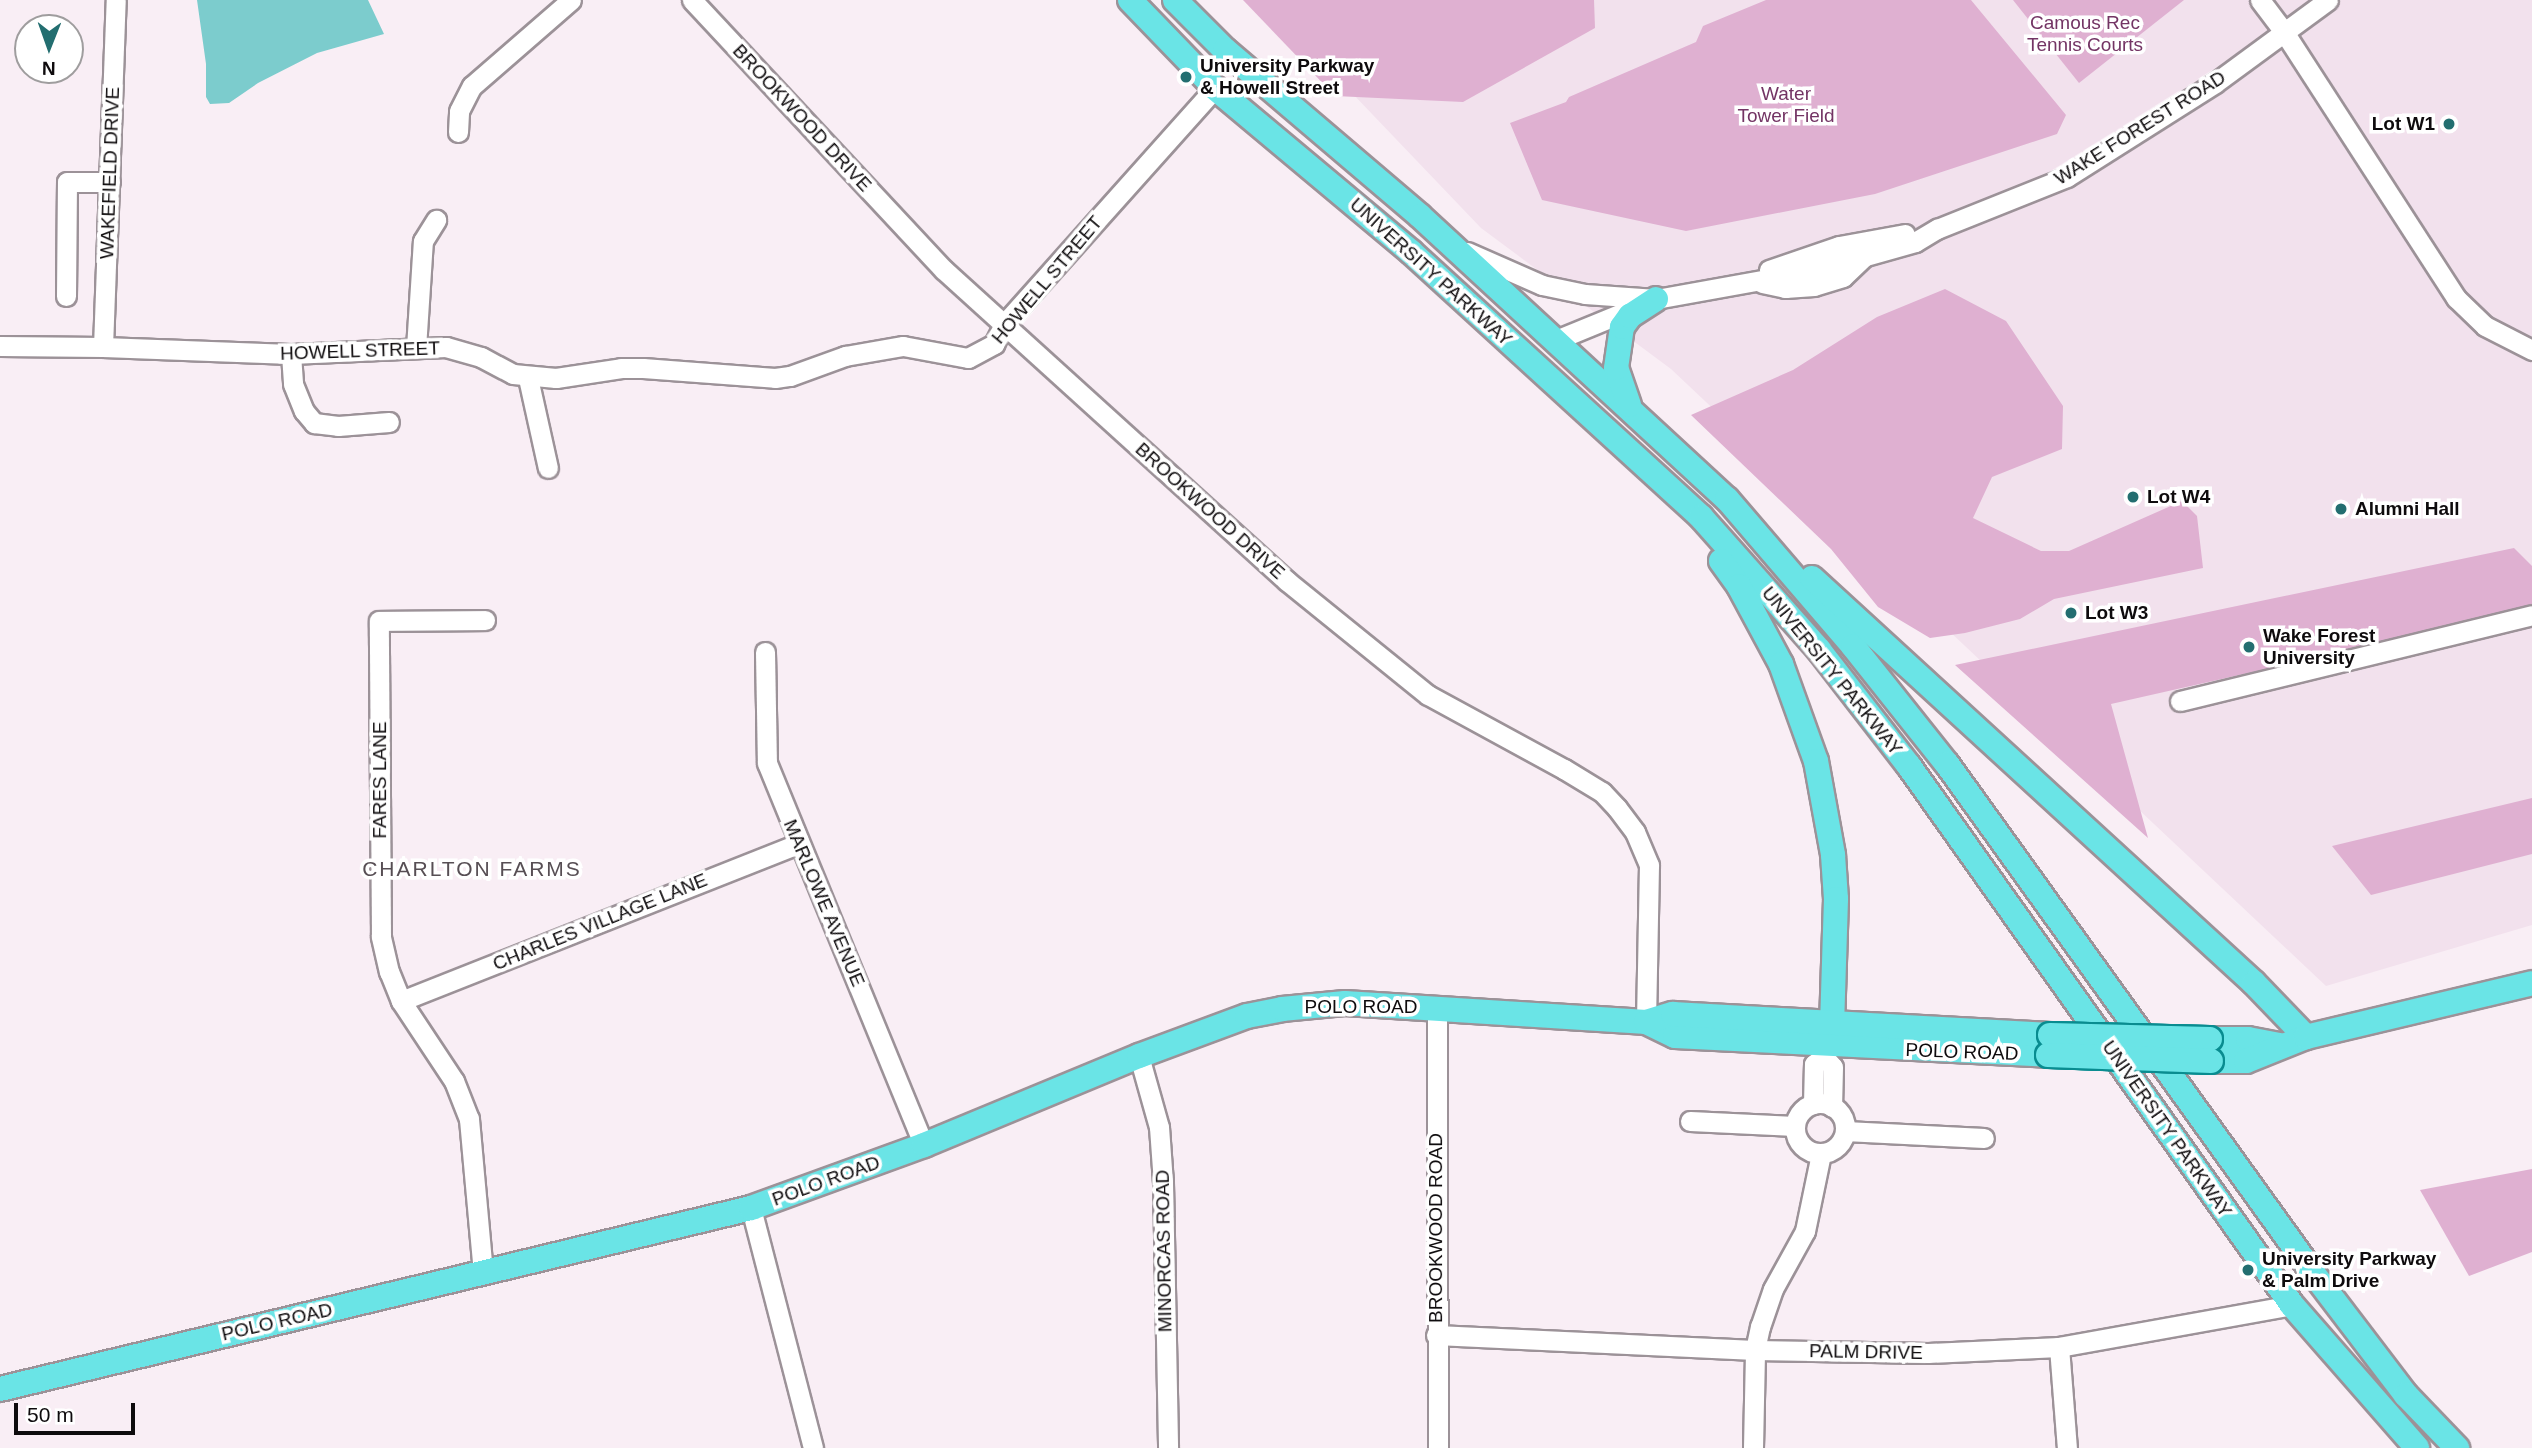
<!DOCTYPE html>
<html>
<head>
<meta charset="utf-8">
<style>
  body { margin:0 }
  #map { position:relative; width:2532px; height:1448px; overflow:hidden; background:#f9eef5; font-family:Helvetica,sans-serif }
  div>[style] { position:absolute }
  .built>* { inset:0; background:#f2e1ed }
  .green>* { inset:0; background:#dfb0d1 }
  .water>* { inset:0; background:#7ccccd }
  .roads { filter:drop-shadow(2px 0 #9c9298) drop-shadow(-2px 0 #9c9298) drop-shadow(0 2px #9c9298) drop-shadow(0 -2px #9c9298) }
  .minor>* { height:19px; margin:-9.5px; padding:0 9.5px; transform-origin:9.5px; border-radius:9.5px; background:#fff }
  .minor>.ring { margin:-9.5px; padding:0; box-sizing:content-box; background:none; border:19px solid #fff; border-radius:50% }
  .major>* { height:24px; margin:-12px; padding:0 12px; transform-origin:12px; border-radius:12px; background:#6ae4e6 }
  .bridges { filter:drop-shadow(2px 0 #098c90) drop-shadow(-2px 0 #098c90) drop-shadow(0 2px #098c90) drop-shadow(0 -2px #098c90) }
  .major-bridge>* { height:24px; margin:-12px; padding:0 12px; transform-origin:12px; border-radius:12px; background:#6ae4e6 }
  .dots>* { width:19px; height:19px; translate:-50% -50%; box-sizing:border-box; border:4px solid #fff; border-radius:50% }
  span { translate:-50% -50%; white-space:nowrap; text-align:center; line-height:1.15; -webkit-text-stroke:7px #fff; paint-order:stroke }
  .park-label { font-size:19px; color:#733464 }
  .poi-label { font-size:19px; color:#0e0b0d; font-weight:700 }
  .left { translate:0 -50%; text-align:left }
  .right { translate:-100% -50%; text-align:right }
  .street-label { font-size:19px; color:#0e0b0d }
  .neighbourhood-label { font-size:21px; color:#574e54; letter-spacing:2px }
  .north { position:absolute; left:14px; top:14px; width:70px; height:70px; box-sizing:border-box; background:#fff; border:2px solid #9f9d9e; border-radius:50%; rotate:181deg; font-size:19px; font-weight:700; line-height:28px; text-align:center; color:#0e0b0d }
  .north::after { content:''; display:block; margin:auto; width:24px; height:32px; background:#236e70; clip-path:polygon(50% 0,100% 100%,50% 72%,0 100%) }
  .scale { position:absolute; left:14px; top:1403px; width:121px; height:32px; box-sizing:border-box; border:4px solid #0e0b0d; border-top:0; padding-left:9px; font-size:21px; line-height:24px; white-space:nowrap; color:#0e0b0d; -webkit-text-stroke:5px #fff; paint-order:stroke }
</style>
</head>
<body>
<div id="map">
  <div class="built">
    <i style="clip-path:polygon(1263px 0,2532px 0,2532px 925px,2326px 986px,1671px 369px,1481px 228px)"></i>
  </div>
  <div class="green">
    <i style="clip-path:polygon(1243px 0,1594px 0,1595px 28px,1463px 102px,1335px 96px)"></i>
    <i style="clip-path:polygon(1766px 0,1971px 0,2066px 115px,2057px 134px,1875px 194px,1686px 231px,1542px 200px,1510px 123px,1566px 102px,1569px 97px,1696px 42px,1703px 26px)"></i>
    <i style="clip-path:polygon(2013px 0,2184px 0,2079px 83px)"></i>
    <i style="clip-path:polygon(1945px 289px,2006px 321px,2063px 406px,2062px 449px,1992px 477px,1973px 518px,2041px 551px,2069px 551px,2182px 501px,2197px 516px,2203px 568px,2054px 599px,2020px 619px,1965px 633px,1930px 638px,1878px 607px,1831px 549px,1691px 415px,1793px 370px,1877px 317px)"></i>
    <i style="clip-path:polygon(2514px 548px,2532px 566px,2532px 609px,2111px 704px,2148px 838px,1955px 665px)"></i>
    <i style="clip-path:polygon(2532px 798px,2532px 854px,2371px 895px,2332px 846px)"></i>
    <i style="clip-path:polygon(2532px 1169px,2532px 1252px,2469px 1276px,2420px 1190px)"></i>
  </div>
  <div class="water">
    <i style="clip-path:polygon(197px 0,368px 0,384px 34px,317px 53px,258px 83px,229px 103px,210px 104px,206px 97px,206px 64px)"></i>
  </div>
  <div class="roads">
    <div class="minor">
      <i style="left:692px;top:0;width:369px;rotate:47deg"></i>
      <i style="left:944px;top:270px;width:463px;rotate:42.2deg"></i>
      <i style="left:1287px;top:581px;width:181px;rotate:39deg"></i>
      <i style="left:1428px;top:695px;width:155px;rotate:28.6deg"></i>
      <i style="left:1564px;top:769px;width:44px;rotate:31.2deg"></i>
      <i style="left:1602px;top:792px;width:22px;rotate:47deg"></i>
      <i style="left:1617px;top:808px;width:30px;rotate:53deg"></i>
      <i style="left:1635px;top:832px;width:36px;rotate:67deg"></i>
      <i style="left:1649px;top:865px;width:157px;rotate:91.1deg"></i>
      <i style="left:2260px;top:0;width:40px;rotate:53deg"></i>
      <i style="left:2284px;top:32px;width:317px;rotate:57.1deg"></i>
      <i style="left:2456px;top:298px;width:40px;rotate:44deg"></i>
      <i style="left:2485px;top:326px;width:53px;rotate:27.1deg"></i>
      <i style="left:458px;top:132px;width:21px;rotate:-87deg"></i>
      <i style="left:459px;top:111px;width:28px;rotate:-63deg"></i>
      <i style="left:472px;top:86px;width:131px;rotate:-41deg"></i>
      <i style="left:1467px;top:252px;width:82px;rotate:23.7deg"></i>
      <i style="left:1542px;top:285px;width:44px;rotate:11.8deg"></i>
      <i style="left:1585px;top:294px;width:71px;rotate:4deg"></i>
      <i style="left:1656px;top:299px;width:158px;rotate:-10.2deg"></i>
      <i style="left:1812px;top:271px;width:107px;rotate:-15.7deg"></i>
      <i style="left:1915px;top:242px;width:26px;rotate:-31deg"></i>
      <i style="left:1937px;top:229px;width:140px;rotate:-21.8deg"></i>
      <i style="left:2067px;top:177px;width:175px;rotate:-32.4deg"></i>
      <i style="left:2215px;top:83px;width:140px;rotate:-36.3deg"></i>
      <i style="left:1769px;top:270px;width:74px;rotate:-18.9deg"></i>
      <i style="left:1839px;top:246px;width:67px;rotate:-10.3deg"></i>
      <i style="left:1762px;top:283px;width:24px;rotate:12deg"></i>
      <i style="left:1785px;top:288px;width:29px;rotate:-4deg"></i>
      <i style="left:1814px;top:286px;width:30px;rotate:-17deg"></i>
      <i style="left:1843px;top:277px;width:28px;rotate:-44deg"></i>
      <i style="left:66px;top:296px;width:114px;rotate:-89.5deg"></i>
      <i style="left:67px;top:182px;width:43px"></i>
      <i style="left:1556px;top:340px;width:90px;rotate:-22.3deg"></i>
      <i style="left:0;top:346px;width:103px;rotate:0.6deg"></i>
      <i style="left:103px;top:347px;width:188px;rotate:2.1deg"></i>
      <i style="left:291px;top:354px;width:155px;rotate:-2.6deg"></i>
      <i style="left:446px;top:347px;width:36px;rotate:16deg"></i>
      <i style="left:481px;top:357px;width:36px;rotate:28deg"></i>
      <i style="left:513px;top:374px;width:43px;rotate:5.3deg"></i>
      <i style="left:556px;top:378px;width:66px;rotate:-8.7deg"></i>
      <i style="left:621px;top:368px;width:22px"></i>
      <i style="left:643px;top:368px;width:132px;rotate:4.3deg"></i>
      <i style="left:775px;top:378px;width:15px;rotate:-8deg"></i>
      <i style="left:790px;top:376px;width:59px;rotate:-20deg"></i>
      <i style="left:845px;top:356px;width:59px;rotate:-9.8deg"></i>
      <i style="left:903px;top:346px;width:66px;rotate:10.5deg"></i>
      <i style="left:968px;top:358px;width:30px;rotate:-28deg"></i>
      <i style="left:994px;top:344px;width:22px;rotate:-63deg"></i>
      <i style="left:1004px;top:324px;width:317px;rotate:-48.2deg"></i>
      <i style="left:103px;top:347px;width:347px;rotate:-87.9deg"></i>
      <i style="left:416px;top:348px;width:107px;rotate:-86.3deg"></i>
      <i style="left:423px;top:241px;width:25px;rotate:-58deg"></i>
      <i style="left:291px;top:354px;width:30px;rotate:86deg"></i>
      <i style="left:293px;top:384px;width:29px;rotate:68deg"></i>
      <i style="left:304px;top:411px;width:16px;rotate:50deg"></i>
      <i style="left:314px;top:423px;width:24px;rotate:7deg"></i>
      <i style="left:338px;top:426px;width:51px;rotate:-4.5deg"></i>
      <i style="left:528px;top:378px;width:92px;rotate:77.5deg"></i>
      <i style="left:765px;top:652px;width:111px;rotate:89deg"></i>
      <i style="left:767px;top:763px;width:413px;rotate:67.7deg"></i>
      <i style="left:2180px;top:701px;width:362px;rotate:-13.7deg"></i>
      <i style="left:401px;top:1001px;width:427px;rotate:-21.6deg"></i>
      <i style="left:1437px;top:1007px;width:441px;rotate:89.9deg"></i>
      <i style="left:1825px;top:1045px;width:12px;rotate:95deg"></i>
      <i style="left:1824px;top:1057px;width:13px;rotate:48deg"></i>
      <i style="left:1833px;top:1067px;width:40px;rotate:91.4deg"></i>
      <i style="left:1139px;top:1056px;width:74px;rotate:74.3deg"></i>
      <i style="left:1159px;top:1127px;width:56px;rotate:85.9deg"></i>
      <i style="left:1163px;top:1183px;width:265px;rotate:88.9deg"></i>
      <i class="ring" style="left:1795px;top:1103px;width:31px;height:31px"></i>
      <i style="left:1813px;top:1104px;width:40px;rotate:-88.6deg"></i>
      <i style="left:1814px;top:1064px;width:12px;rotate:-35deg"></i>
      <i style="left:1690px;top:1121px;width:105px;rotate:2.7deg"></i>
      <i style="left:1845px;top:1131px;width:139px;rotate:2.9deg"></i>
      <i style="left:751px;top:1208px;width:248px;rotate:75.5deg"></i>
      <i style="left:483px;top:1273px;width:155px;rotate:-95.2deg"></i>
      <i style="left:469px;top:1119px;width:41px;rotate:-111.5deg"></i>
      <i style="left:454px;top:1081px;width:96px;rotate:-123.5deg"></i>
      <i style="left:401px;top:1001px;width:31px;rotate:-112deg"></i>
      <i style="left:389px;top:972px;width:37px;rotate:-103deg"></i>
      <i style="left:381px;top:936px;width:315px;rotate:-90.4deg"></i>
      <i style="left:379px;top:621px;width:106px;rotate:-0.5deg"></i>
      <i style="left:1436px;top:1335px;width:319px;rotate:2.7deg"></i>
      <i style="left:1755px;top:1350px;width:173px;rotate:1deg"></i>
      <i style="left:1928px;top:1353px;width:131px;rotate:-2.6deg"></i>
      <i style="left:2059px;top:1347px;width:237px;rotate:-10.2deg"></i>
      <i style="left:2059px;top:1347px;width:101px;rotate:85.5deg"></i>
      <i style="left:1753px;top:1448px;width:98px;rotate:-88.8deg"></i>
      <i style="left:1755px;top:1350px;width:24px;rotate:-78deg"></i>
      <i style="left:1760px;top:1327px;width:40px;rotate:-71.1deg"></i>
      <i style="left:1773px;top:1289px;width:66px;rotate:-61.1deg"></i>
      <i style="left:1805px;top:1231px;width:79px;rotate:-78.3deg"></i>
    </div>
    <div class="major">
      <i style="left:1130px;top:0;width:122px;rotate:46deg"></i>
      <i style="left:1215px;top:88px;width:256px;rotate:39.9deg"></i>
      <i style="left:1411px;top:252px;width:393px;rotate:42.4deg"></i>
      <i style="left:1701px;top:517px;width:178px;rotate:48.4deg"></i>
      <i style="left:1819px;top:650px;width:147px;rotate:52.2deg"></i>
      <i style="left:1909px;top:766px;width:661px;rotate:54.6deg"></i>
      <i style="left:2292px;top:1305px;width:190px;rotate:48.8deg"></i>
      <i style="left:1175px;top:0;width:71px;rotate:45deg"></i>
      <i style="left:1225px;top:50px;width:256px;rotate:40.4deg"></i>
      <i style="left:1420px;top:216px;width:418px;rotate:42.7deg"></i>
      <i style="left:1727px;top:499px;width:194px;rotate:49.4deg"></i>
      <i style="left:1853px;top:646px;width:151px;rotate:51.5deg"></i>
      <i style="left:1947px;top:764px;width:627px;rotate:54.28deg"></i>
      <i style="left:2313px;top:1273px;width:153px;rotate:52.7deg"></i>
      <i style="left:2406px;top:1395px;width:74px;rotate:46.1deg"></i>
      <i style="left:1629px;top:405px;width:39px;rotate:-109deg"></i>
      <i style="left:1616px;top:368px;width:41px;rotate:-81.7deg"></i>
      <i style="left:1622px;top:327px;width:14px;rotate:-54deg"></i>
      <i style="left:1630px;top:316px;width:31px;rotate:-33deg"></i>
      <i style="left:1721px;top:561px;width:31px;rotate:54deg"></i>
      <i style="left:1739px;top:586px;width:89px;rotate:61.7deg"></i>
      <i style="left:1781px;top:664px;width:103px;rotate:70.2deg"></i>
      <i style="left:1816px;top:761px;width:96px;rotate:79.7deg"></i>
      <i style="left:1833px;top:855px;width:44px;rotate:86.1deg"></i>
      <i style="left:1836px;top:899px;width:125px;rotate:91.8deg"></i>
      <i style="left:1812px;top:578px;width:599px;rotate:42.5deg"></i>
      <i style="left:2254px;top:983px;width:75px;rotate:46.1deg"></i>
      <i style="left:1646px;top:1022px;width:32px;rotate:26deg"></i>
      <i style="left:1675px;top:1036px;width:373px;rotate:2.9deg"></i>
      <i style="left:2210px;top:1039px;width:38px"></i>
      <i style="left:2248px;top:1039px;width:32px;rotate:11deg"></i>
      <i style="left:2211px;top:1061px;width:35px"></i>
      <i style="left:2246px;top:1061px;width:65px;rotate:-21.8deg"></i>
      <i style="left:2306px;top:1037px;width:232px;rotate:-13.4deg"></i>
      <i style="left:0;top:1389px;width:773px;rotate:-13.55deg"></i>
      <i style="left:751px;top:1208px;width:184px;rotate:-20deg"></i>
      <i style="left:924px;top:1145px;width:233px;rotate:-22.5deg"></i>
      <i style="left:1139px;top:1056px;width:115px;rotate:-20.3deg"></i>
      <i style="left:1247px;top:1016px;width:36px;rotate:-11deg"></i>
      <i style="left:1282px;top:1009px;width:63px;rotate:-5.4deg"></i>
      <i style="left:1345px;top:1003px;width:302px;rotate:3.6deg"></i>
      <i style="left:1646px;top:1022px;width:28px;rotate:-17deg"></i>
      <i style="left:1673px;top:1014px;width:378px;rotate:3.2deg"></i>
    </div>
  </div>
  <div class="bridges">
    <div class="major-bridge">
      <i style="left:2050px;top:1035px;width:160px;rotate:1.4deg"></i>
      <i style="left:2048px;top:1055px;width:163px;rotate:2.1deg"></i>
    </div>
  </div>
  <div class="dots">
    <i style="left:1186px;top:77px;background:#236e70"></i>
    <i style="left:2449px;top:124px;background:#236e70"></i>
    <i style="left:2133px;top:497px;background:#236e70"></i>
    <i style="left:2341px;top:509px;background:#236e70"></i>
    <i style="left:2071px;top:613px;background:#236e70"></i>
    <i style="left:2249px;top:647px;background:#236e70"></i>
    <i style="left:2248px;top:1270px;background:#236e70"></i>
  </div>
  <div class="park-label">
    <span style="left:2085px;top:34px">Camous Rec<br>Tennis Courts</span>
    <span style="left:1786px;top:105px">Water<br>Tower Field</span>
  </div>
  <div class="poi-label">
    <span class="left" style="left:1200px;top:77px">University Parkway<br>&amp; Howell Street</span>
    <span class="right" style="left:2435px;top:124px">Lot W1</span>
    <span class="left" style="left:2147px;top:497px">Lot W4</span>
    <span class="left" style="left:2355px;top:509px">Alumni Hall</span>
    <span class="left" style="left:2085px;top:613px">Lot W3</span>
    <span class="left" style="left:2263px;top:647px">Wake Forest<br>University</span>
    <span class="left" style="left:2262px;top:1270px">University Parkway<br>&amp; Palm Drive</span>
  </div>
  <div class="street-label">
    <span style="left:802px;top:118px;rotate:47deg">BROOKWOOD DRIVE</span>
    <span style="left:2140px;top:128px;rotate:-32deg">WAKE FOREST ROAD</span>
    <span style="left:110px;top:173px;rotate:-88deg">WAKEFIELD DRIVE</span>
    <span style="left:1431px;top:272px;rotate:42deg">UNIVERSITY PARKWAY</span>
    <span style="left:1047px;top:280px;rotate:-50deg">HOWELL STREET</span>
    <span style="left:360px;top:351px;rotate:-2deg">HOWELL STREET</span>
    <span style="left:1210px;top:511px;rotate:42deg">BROOKWOOD DRIVE</span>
    <span style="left:1832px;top:671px;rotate:51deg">UNIVERSITY PARKWAY</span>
    <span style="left:380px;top:780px;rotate:-90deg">FARES LANE</span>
    <span style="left:824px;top:903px;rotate:67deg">MARLOWE AVENUE</span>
    <span style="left:600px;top:922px;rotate:-22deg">CHARLES VILLAGE LANE</span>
    <span style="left:1361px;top:1007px">POLO ROAD</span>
    <span style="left:1962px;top:1052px;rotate:2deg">POLO ROAD</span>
    <span style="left:2167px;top:1129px;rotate:55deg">UNIVERSITY PARKWAY</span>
    <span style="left:826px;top:1181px;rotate:-20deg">POLO ROAD</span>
    <span style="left:1436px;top:1228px;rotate:-90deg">BROOKWOOD ROAD</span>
    <span style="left:1164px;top:1251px;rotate:-91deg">MINORCAS ROAD</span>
    <span style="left:277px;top:1322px;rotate:-13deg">POLO ROAD</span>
    <span style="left:1866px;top:1352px;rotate:1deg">PALM DRIVE</span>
  </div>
  <div class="neighbourhood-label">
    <span style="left:472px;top:869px">CHARLTON FARMS</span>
  </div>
  <div class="north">N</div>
  <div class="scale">50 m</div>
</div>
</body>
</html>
